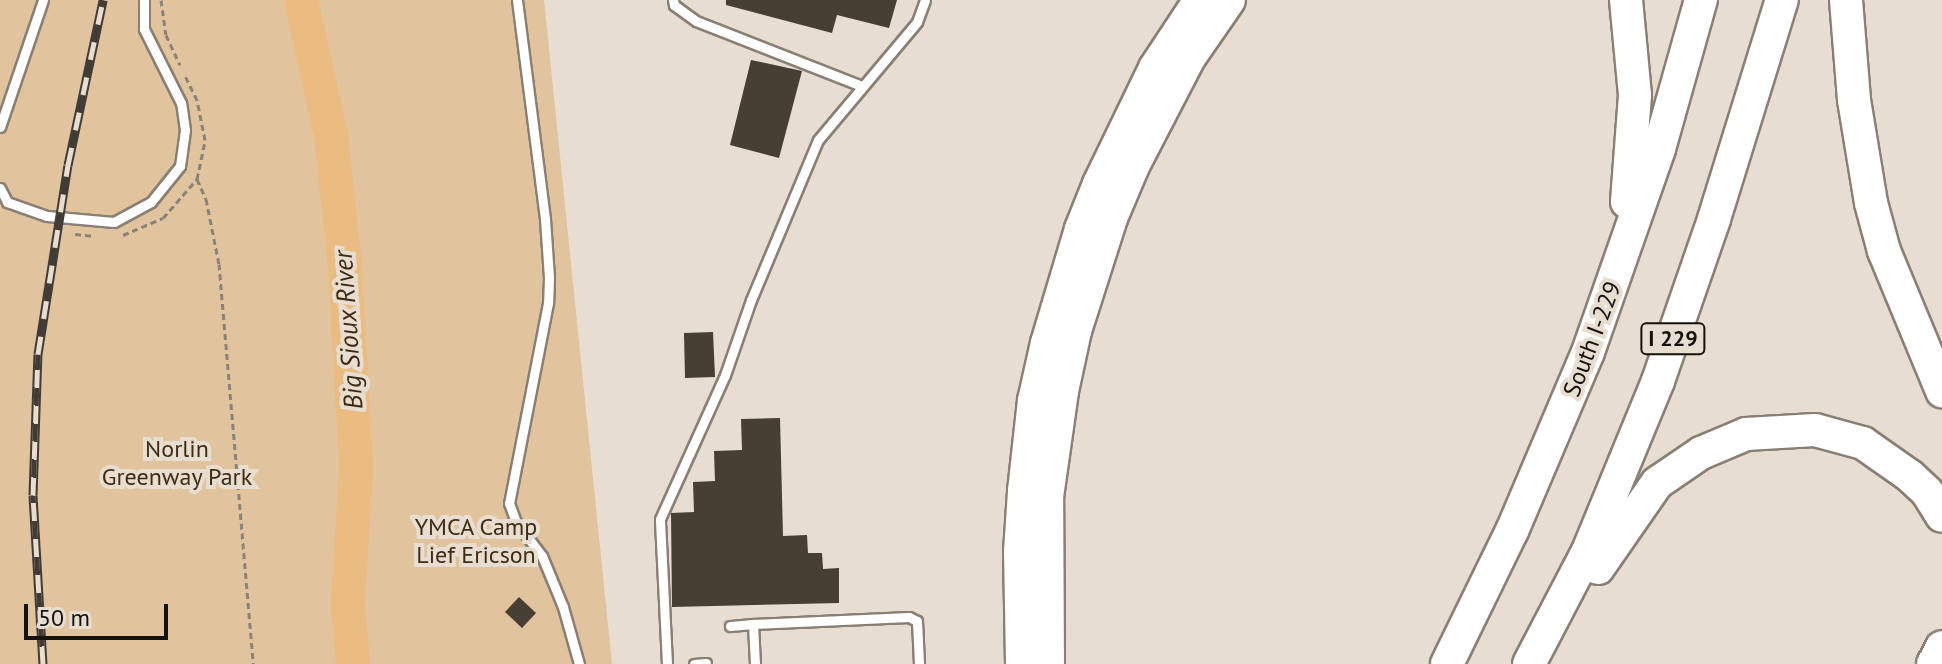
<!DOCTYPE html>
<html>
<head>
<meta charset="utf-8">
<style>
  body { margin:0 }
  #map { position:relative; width:1942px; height:664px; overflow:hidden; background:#e7ddd0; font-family:"PT Sans",sans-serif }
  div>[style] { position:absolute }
  .green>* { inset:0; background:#e1c39d }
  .river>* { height:34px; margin:-17px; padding:0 17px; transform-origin:17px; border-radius:17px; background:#eabc82 }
  .building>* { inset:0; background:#473e34 }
  .path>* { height:3px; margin-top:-1.5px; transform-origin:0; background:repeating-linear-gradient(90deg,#8a837a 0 6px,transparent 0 10px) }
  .roads { filter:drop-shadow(2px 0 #897f74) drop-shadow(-2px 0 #897f74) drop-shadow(0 2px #897f74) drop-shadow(0 -2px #897f74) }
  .lane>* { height:9px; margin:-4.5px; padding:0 4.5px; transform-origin:4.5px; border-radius:4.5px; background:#fff }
  .highway>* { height:32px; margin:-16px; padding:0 16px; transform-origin:16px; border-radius:16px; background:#fff }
  .rail>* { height:9px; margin-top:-4.5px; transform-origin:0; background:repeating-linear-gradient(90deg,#e7ddd0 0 18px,#423c37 0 36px); box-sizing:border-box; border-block:2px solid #423c37 }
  span { translate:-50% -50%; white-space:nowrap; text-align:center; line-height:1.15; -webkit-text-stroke:8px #e7ddd0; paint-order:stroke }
  .shield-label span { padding:2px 6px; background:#e7ddd0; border:2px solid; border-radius:6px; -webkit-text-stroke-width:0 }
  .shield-label { font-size:22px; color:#15110d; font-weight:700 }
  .street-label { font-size:24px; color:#15110d }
  .park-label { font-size:24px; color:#3f2c12 }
  .water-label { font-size:26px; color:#3d2a10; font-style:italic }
  .scale { position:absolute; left:24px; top:604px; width:144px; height:36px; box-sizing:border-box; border:4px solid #15110d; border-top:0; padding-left:10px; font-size:24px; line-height:28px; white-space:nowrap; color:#15110d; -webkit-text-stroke:6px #e7ddd0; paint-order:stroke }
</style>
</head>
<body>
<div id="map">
  <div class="green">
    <i style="clip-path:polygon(0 0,544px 0,612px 664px,0 664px)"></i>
  </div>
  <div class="river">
    <i style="left:301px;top:0;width:138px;rotate:77.5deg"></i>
    <i style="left:331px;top:135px;width:133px;rotate:83.9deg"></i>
    <i style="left:345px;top:267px;width:199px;rotate:86.8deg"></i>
    <i style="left:356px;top:466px;width:138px;rotate:93.3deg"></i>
    <i style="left:348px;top:604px;width:60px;rotate:85.2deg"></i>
  </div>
  <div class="building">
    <i style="clip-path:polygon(726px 0,897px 0,889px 28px,837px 15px,832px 33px,726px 5px)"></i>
    <i style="clip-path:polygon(751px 60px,802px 71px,779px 158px,730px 145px)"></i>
    <i style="clip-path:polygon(713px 332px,715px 377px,685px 378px,684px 333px)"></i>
    <i style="clip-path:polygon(780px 418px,783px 536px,807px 535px,808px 553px,822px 553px,823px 569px,839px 568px,839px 603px,672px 607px,671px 513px,694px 512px,693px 482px,715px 481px,714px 451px,742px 450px,741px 419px)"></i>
    <i style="clip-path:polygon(519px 597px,536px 613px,522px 628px,505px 612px)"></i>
  </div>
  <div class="path">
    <i style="left:161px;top:0;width:35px;rotate:82deg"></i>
    <i style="left:166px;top:35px;width:33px;rotate:65deg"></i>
    <i style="left:197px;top:179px;width:22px;rotate:66deg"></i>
    <i style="left:206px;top:199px;width:66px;rotate:78.7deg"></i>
    <i style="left:219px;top:264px;width:401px;rotate:85.1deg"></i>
    <i style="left:75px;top:234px;width:20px;rotate:6deg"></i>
    <i style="left:123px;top:235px;width:43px;rotate:-23deg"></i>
    <i style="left:163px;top:218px;width:52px;rotate:-48.9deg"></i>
    <i style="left:197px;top:179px;width:40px;rotate:-78deg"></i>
    <i style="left:205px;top:140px;width:41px;rotate:-101.3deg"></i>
    <i style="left:197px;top:100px;width:28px;rotate:-116deg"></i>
  </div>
  <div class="roads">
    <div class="lane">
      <i style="left:517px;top:0;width:221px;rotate:82.7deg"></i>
      <i style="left:545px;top:219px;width:59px;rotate:86.1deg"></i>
      <i style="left:549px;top:278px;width:25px;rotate:92deg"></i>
      <i style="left:548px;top:303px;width:204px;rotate:101deg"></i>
      <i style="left:509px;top:503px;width:20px;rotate:70deg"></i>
      <i style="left:516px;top:522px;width:43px;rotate:52.6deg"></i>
      <i style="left:542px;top:556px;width:55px;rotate:67.6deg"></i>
      <i style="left:563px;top:607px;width:59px;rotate:74.3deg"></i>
      <i style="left:673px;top:0;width:5px;rotate:79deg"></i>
      <i style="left:674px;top:5px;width:27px;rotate:36deg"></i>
      <i style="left:696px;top:21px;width:178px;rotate:21.4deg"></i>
      <i style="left:0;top:127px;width:134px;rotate:-71.3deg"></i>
      <i style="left:0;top:188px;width:16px;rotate:63deg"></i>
      <i style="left:7px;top:202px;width:42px;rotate:19.3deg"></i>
      <i style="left:47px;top:216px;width:67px;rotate:5.1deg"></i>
      <i style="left:114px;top:222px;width:42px;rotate:-28.4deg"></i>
      <i style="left:151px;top:202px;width:46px;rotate:-51.1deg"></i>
      <i style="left:180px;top:166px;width:36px;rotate:-82deg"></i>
      <i style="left:185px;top:130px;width:27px;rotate:-98deg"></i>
      <i style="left:181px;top:103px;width:83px;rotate:-116.6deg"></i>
      <i style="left:144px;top:29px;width:29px;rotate:-90deg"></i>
      <i style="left:730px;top:626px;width:23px;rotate:-5deg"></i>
      <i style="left:667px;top:664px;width:145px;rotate:-92.8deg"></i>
      <i style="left:660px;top:519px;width:158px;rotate:-65.7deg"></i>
      <i style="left:725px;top:375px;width:79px;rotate:-70.9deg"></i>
      <i style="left:751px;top:300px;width:173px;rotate:-67.3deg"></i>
      <i style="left:818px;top:140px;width:154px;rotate:-50deg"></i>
      <i style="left:917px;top:22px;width:23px;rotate:-70deg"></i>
      <i style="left:694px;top:664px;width:12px;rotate:-5deg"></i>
      <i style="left:755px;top:664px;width:40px;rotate:-92.9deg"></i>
      <i style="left:753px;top:624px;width:156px;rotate:-2.6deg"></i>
      <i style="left:909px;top:617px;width:9px;rotate:27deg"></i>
      <i style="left:917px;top:621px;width:43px;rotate:87.3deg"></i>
    </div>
    <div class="highway">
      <i style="left:1626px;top:0;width:95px;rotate:84.6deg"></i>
      <i style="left:1635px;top:95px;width:107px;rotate:94.3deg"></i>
      <i style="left:1846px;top:0;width:100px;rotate:85.4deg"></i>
      <i style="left:1854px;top:100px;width:104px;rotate:80.6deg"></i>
      <i style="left:1871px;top:203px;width:50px;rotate:74.8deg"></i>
      <i style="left:1884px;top:251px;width:152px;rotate:67.5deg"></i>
      <i style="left:1598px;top:568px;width:103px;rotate:-55.2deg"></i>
      <i style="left:1657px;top:483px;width:53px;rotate:-34.3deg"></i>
      <i style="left:1701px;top:453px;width:49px;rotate:-22.9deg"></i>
      <i style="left:1746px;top:434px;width:69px;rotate:-3.3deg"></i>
      <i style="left:1815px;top:430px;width:50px;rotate:15.2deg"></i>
      <i style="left:1863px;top:443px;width:57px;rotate:35.1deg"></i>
      <i style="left:1910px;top:476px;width:23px;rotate:43deg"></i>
      <i style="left:1927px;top:492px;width:28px;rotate:58deg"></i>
      <i style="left:1022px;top:664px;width:112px;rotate:-91deg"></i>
      <i style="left:1020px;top:552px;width:61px;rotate:-86.2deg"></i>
      <i style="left:1024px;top:491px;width:91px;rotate:-83.7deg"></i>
      <i style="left:1034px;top:401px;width:59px;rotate:-77.4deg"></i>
      <i style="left:1047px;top:343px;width:119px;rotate:-73.4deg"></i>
      <i style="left:1081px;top:229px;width:48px;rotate:-68.2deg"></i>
      <i style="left:1099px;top:184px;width:129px;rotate:-64.2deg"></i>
      <i style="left:1155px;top:68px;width:82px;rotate:-56.5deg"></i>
      <i style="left:1048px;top:664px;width:167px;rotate:-90.3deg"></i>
      <i style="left:1047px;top:497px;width:107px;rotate:-81.9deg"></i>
      <i style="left:1062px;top:391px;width:61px;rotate:-77.8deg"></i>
      <i style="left:1075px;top:331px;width:119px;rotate:-72.3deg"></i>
      <i style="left:1111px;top:218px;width:56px;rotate:-67.1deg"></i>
      <i style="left:1133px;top:166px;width:122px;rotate:-62.6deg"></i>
      <i style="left:1189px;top:58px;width:70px;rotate:-55.4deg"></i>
      <i style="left:1447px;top:664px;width:148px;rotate:-64deg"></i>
      <i style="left:1512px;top:531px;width:194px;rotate:-67deg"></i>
      <i style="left:1588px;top:352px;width:215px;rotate:-70.7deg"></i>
      <i style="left:1659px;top:149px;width:155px;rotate:-74.3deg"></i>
      <i style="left:1529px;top:664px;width:127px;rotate:-62.4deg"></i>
      <i style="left:1588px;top:551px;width:184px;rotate:-67.6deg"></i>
      <i style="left:1658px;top:381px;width:171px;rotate:-70.9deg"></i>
      <i style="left:1714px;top:219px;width:229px;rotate:-72.8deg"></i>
      <i style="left:1933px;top:664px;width:19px;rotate:-62deg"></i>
    </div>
  </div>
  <div class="rail">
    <i style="left:43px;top:664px;width:169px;rotate:-93.4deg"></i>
    <i style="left:33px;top:495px;width:141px;rotate:-88deg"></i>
    <i style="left:38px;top:354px;width:191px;rotate:-81deg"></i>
    <i style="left:68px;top:165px;width:169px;rotate:-78deg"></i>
  </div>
  <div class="shield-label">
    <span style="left:1673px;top:339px">I 229</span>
  </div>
  <div class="street-label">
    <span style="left:1592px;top:339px;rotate:-69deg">South I-229</span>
  </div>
  <div class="park-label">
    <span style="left:177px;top:463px">Norlin<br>Greenway Park</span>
    <span style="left:476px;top:541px">YMCA Camp<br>Lief Ericson</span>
  </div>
  <div class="water-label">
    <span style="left:348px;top:330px;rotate:-94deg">Big Sioux River</span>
  </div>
  <div class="scale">50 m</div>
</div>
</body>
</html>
